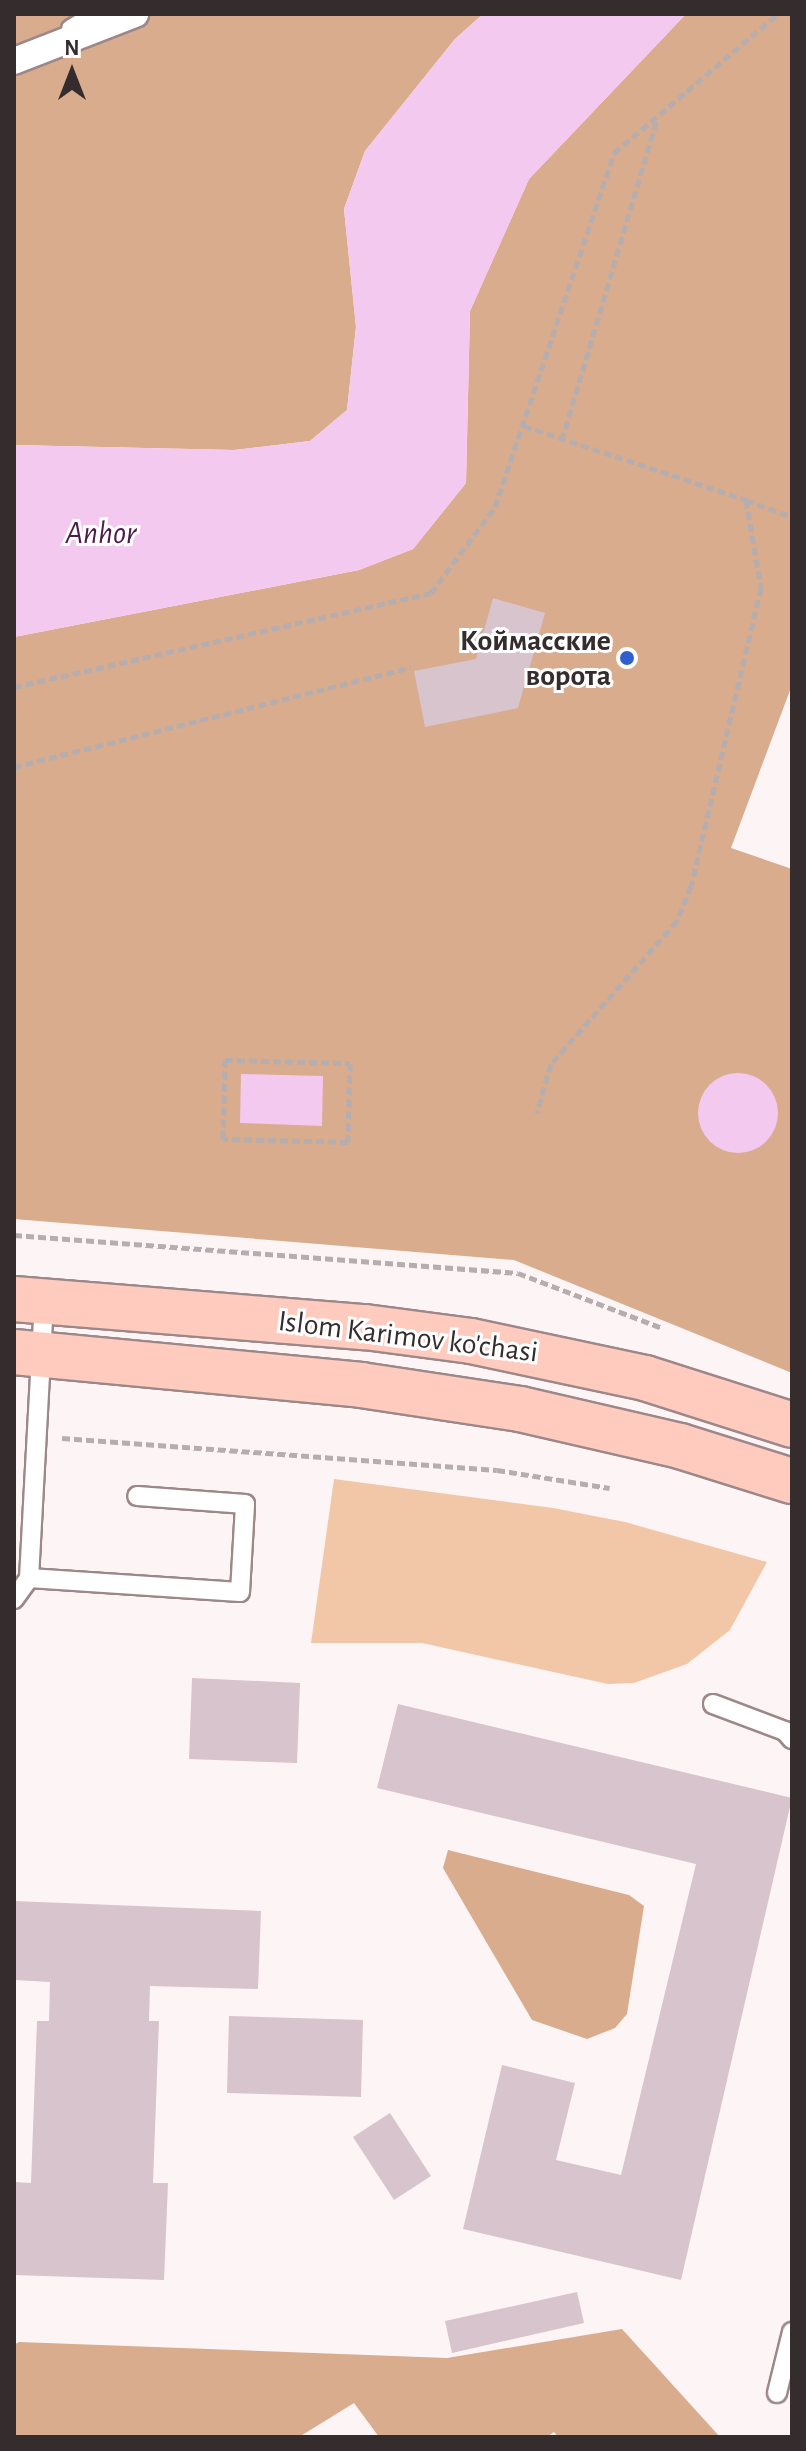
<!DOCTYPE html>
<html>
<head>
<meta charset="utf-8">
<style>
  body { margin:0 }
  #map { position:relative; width:806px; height:2451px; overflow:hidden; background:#fdf4f5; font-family:"Alegreya Sans",sans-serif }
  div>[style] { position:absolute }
  .green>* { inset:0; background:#f2c7a8 }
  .forest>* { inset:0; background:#d8ac8d }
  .water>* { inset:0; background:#f3c9ef }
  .round { border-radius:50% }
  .building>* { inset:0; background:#d8c4cc }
  .path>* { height:5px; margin-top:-2.5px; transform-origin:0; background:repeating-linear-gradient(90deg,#b6adae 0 8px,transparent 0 12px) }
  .roads { filter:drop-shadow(2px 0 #9c8789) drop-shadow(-2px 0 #9c8789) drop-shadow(0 2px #9c8789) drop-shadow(0 -2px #9c8789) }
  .service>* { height:18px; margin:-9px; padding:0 9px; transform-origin:9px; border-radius:9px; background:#fff }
  .pedestrian>* { height:26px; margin:-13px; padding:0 13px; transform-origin:13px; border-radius:13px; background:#fff }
  .primary>* { height:44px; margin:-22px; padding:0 22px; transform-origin:22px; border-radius:22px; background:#ffcbbe }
  .dots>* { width:22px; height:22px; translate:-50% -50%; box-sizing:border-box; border:4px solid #fff; border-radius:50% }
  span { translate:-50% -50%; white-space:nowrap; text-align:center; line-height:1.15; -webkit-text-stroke:6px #fff; paint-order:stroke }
  .poi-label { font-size:30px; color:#352c2d; font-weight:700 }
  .right { translate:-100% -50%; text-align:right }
  .street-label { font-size:30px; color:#352c2d }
  .water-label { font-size:32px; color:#4d1c4a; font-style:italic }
  .frame { position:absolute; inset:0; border:16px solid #352c2d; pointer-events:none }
  .north { position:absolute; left:32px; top:32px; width:80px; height:80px; -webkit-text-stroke:6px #fff; paint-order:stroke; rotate:0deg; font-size:22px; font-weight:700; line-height:32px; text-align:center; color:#352c2d }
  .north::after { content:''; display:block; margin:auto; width:28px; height:36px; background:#352c2d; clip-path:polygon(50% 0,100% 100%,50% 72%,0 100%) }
</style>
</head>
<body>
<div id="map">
  <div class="green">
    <i style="clip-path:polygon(334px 1479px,553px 1508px,625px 1522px,767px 1562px,730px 1630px,687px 1664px,634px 1683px,608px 1684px,422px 1643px,311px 1643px)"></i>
  </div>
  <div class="forest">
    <i style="clip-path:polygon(14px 14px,483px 14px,455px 39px,365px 151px,344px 209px,356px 327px,347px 410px,310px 441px,234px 450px,14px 445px)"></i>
    <i style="clip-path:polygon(686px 14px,792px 14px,792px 685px,731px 848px,792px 869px,792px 1373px,514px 1260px,14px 1219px,14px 637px,359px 570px,413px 549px,466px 483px,470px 311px,529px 179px)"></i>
    <i style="clip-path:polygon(448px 1850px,629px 1895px,644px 1906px,627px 2014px,615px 2028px,587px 2039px,532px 2020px,443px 1868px)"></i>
    <i style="clip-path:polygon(622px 2329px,720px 2437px,558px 2437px,554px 2432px,547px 2437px,379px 2437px,354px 2403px,299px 2437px,14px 2437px,14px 2345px,19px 2342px,447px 2358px)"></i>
  </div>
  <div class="water">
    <i style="clip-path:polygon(483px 14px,686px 14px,529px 179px,470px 311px,466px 483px,413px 549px,359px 570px,14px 637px,14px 445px,234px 450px,310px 441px,347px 410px,356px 327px,344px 209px,365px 151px,455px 39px)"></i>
    <i class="round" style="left:698px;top:1073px;width:80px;height:80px"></i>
    <i style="clip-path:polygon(241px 1074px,323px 1076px,322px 1126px,240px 1123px)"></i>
  </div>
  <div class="building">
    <i style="clip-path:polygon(493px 598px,545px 613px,518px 708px,425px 727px,414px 671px,476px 659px)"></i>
    <i style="clip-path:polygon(192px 1678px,300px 1683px,297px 1763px,189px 1759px)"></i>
    <i style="clip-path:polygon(398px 1704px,792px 1798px,681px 2280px,463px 2229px,502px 2065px,575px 2083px,556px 2160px,621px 2175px,696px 1864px,377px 1788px)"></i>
    <i style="clip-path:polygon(14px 1901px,261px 1911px,258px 1989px,150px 1986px,149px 2021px,159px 2021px,153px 2183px,168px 2183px,164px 2280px,14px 2275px,14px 2182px,31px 2183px,37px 2021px,49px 2021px,50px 1982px,14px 1980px)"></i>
    <i style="clip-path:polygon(229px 2016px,363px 2020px,361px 2097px,227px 2093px)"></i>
    <i style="clip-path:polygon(390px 2113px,431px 2176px,394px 2200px,353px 2137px)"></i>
    <i style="clip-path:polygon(577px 2292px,584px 2323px,452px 2353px,445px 2321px)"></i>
  </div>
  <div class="path">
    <i style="left:524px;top:426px;width:234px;rotate:18.4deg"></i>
    <i style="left:746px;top:500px;width:89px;rotate:80.3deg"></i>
    <i style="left:761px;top:588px;width:306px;rotate:103.2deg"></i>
    <i style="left:691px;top:886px;width:38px;rotate:112deg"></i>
    <i style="left:677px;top:921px;width:191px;rotate:131.4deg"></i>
    <i style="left:551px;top:1064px;width:51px;rotate:105.9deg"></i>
    <i style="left:562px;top:440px;width:335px;rotate:-73.5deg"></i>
    <i style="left:746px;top:500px;width:49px;rotate:20.3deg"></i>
    <i style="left:14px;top:687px;width:427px;rotate:-12.7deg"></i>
    <i style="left:431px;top:593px;width:107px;rotate:-53.3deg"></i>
    <i style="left:495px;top:507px;width:373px;rotate:-71.4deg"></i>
    <i style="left:614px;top:153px;width:215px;rotate:-40.3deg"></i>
    <i style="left:14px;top:767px;width:409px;rotate:-14.1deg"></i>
    <i style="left:225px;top:1060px;width:125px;rotate:1.4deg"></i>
    <i style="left:350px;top:1063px;width:79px;rotate:91.5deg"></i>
    <i style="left:348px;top:1142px;width:125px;rotate:-178.6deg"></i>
    <i style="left:223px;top:1139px;width:79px;rotate:-88.5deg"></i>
    <i style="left:14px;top:1235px;width:505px;rotate:4.31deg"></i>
    <i style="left:518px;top:1273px;width:154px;rotate:20.9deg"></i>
    <i style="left:62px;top:1438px;width:436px;rotate:4.2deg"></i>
    <i style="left:497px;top:1470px;width:114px;rotate:9.1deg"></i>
  </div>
  <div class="roads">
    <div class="service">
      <i style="left:71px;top:29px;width:29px;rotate:-31deg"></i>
      <i style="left:29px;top:1578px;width:211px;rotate:3.8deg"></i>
      <i style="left:240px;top:1592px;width:88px;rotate:-86.7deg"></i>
      <i style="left:245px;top:1504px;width:108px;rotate:-175.8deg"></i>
      <i style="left:14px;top:1599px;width:26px;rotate:-54deg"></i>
      <i style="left:29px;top:1578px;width:277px;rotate:-86.9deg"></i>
      <i style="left:713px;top:1704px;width:77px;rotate:20.6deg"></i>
      <i style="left:785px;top:1731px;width:11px;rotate:49deg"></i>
      <i style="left:777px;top:2393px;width:63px;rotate:-76.2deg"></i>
    </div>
    <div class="pedestrian">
      <i style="left:14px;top:61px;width:130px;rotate:-21.2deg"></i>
    </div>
    <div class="primary">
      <i style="left:14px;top:1299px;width:352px;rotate:4.6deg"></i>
      <i style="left:365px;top:1327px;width:107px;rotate:7.5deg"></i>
      <i style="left:471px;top:1341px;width:178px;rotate:12deg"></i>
      <i style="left:645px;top:1378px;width:154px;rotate:17.7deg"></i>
      <i style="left:14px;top:1352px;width:349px;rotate:5.4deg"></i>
      <i style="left:361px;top:1385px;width:161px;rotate:8.6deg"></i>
      <i style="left:520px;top:1409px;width:164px;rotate:13deg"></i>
      <i style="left:680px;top:1446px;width:117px;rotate:17.4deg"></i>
    </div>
  </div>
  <div class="dots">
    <i style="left:627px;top:658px;background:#315fcf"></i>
  </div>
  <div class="poi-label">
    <span class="right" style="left:611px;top:658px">Коймасские<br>ворота</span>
  </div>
  <div class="street-label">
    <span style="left:408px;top:1337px;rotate:7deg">Islom Karimov ko'chasi</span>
  </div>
  <div class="water-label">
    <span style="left:101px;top:533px">Anhor</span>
  </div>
  <div class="frame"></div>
  <div class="north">N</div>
</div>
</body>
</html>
